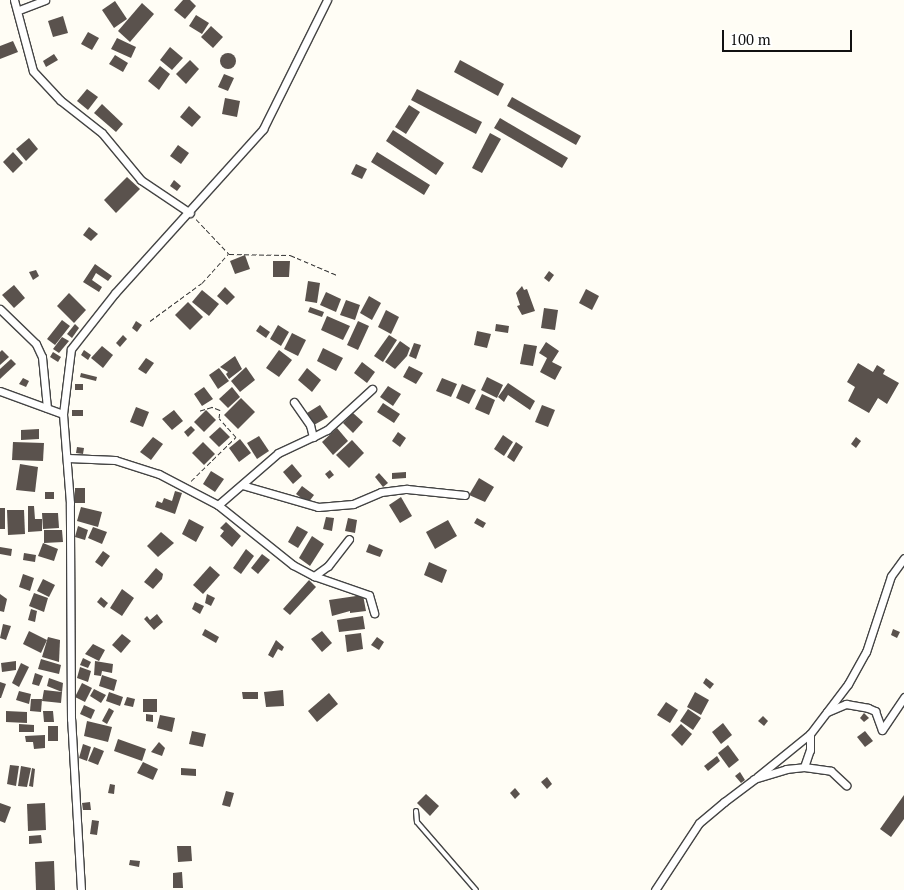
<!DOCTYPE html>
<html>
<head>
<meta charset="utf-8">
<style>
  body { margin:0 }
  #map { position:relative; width:904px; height:890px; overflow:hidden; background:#fffdf5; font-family:"PT Serif",serif }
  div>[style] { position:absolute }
  .building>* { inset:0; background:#5a524d }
  .round { border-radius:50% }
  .path>* { height:1px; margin-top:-0.5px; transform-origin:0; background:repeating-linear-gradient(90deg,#333 0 5px,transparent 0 7.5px) }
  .roads { filter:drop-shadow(1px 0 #444) drop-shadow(-1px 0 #444) drop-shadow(0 1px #444) drop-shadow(0 -1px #444) }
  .service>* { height:4px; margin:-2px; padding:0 2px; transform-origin:2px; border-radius:2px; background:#fff }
  .minor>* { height:7px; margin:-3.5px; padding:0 3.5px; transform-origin:3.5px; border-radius:3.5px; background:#fff }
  span { translate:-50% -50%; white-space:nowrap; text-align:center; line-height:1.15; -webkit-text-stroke:5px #fff; paint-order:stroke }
  .scale { position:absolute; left:722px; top:30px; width:130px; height:22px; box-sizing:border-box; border:2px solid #111; border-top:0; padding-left:6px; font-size:15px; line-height:18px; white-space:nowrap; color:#111; -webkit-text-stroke:4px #fff; paint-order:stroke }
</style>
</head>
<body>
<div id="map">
  <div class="building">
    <i style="clip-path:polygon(183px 0,190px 0,196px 6px,185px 19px,174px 10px)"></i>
    <i style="clip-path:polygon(115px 1px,127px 19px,114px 28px,102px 10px)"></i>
    <i style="clip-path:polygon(142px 3px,154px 14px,130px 42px,118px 31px)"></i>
    <i style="clip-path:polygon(196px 15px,209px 23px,202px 34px,189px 26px)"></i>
    <i style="clip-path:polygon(63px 16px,68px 33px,53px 37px,48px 21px)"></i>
    <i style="clip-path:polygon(211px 26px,223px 37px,213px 48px,201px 37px)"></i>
    <i style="clip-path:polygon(88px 32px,99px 38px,92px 50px,81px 44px)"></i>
    <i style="clip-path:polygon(117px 38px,136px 47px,131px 58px,111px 49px)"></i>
    <i style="clip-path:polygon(13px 41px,18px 52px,0 59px,0 46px)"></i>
    <i style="clip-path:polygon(170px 47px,183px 58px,172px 70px,160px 60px)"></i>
    <i class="round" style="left:220px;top:53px;width:16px;height:16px"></i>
    <i style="clip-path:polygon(54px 54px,58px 60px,46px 67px,43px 61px)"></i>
    <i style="clip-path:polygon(115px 55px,128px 63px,123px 72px,109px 64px)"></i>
    <i style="clip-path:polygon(190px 60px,199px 69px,186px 84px,176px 74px)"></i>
    <i style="clip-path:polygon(460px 60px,504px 84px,498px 96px,454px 72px)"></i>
    <i style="clip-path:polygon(160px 66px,170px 74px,159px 90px,148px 81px)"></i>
    <i style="clip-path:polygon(224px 74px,234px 78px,228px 91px,218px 87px)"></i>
    <i style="clip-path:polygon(87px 89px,98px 97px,88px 110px,77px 101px)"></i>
    <i style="clip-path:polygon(417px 89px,482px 122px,476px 134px,411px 100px)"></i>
    <i style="clip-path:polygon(512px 97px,581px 136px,576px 145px,507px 106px)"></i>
    <i style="clip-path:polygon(225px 98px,240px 101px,237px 117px,222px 114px)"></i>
    <i style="clip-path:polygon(102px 104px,123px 124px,116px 132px,94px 113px)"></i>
    <i style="clip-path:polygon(409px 105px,420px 112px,406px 134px,395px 127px)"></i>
    <i style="clip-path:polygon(189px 106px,201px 117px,192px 127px,180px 117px)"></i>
    <i style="clip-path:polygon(500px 118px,568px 158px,562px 168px,494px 128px)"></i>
    <i style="clip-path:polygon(393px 130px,444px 163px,436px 175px,386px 141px)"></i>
    <i style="clip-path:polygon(490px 133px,501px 139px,482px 173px,472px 168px)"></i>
    <i style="clip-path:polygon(29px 138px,38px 149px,26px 161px,16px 149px)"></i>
    <i style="clip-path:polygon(178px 145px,189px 153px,181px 164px,170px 156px)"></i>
    <i style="clip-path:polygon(13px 152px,23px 163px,13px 173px,3px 162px)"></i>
    <i style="clip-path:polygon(377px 152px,430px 185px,424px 195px,371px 162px)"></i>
    <i style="clip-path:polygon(356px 164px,367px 169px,362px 179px,351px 174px)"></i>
    <i style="clip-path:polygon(127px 177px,140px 189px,116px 213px,104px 200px)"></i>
    <i style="clip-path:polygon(174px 180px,181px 186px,177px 191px,170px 186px)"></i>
    <i style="clip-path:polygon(89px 227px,98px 234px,91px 241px,83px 235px)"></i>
    <i style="clip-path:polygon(245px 255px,250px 269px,235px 274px,230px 261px)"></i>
    <i style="clip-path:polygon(273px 261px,290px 261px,289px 277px,273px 277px)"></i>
    <i style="clip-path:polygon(95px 264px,112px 276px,108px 281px,96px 273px,92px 280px,102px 287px,99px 292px,83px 282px)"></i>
    <i style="clip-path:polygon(36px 270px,39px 276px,33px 280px,29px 272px)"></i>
    <i style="clip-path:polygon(549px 271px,554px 275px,549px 282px,544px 278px)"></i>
    <i style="clip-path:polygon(308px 281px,320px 283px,317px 303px,305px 301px)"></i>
    <i style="clip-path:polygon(14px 285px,25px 298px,14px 308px,2px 295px)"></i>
    <i style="clip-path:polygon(522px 286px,524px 290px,527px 289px,535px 311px,522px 315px,517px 306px,520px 305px,516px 293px)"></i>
    <i style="clip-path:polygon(225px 287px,235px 297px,227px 305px,217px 296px)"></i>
    <i style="clip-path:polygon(586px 289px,599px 296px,592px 310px,579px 303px)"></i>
    <i style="clip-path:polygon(202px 290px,219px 304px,209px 316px,192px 302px)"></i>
    <i style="clip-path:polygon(326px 292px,341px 299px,336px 312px,320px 305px)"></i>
    <i style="clip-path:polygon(69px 293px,86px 310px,74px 323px,57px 306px)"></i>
    <i style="clip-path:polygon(369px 296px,381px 303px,372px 320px,360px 313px)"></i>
    <i style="clip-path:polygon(346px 300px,360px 305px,355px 320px,340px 315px)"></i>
    <i style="clip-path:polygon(188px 302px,203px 317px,190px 330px,175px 315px)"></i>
    <i style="clip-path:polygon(310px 307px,324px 312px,322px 317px,308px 312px)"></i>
    <i style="clip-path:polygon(544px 308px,558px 310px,555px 330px,541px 328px)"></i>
    <i style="clip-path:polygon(386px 310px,399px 317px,391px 334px,378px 327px)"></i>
    <i style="clip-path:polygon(327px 316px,350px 326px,343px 340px,321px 330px)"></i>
    <i style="clip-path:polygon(62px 320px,70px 326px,55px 345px,47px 339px)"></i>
    <i style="clip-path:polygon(136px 321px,142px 325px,137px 332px,132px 328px)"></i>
    <i style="clip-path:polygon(358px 321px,369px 326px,358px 350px,347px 345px)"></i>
    <i style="clip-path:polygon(75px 324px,79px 328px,72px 338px,67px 334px)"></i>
    <i style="clip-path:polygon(496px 324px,509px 326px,508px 333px,495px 331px)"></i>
    <i style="clip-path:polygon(260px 325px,270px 332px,266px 338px,256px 331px)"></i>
    <i style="clip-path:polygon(278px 325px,289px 332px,281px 346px,270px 339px)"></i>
    <i style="clip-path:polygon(477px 331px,491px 334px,487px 348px,474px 345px)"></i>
    <i style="clip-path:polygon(292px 333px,306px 340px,298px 356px,284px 349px)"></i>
    <i style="clip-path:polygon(123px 335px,127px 339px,120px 347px,116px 343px)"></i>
    <i style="clip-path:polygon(389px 335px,397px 340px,383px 362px,374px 356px)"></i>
    <i style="clip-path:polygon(62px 337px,69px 341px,59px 353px,53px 349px)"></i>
    <i style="clip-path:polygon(400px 341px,410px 348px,407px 356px,395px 369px,385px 362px)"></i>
    <i style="clip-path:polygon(546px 342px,559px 351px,552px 362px,562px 367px,555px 380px,540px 372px,547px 358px,539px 353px)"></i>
    <i style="clip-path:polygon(414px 343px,421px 345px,416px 359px,409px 356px)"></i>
    <i style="clip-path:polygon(524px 344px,537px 346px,533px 366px,520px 364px)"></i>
    <i style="clip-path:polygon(102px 346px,113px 355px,103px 368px,91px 358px)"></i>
    <i style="clip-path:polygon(323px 348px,343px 358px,336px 371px,317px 361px)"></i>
    <i style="clip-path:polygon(2px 350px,9px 357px,0 365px,0 352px)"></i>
    <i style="clip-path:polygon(84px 350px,91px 355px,88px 360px,81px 355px)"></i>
    <i style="clip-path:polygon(279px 350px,292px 360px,279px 377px,266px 368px)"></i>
    <i style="clip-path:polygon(53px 352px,61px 357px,58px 362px,50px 357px)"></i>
    <i style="clip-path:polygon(235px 356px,242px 369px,229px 379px,226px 374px,228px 372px,220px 367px)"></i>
    <i style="clip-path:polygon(146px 358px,154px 363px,146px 374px,138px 369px)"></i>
    <i style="clip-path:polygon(11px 359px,16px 364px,0 379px,0 369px)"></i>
    <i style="clip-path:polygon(362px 362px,375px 372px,367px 383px,354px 373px)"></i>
    <i style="clip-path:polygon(858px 363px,873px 372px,877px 365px,885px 370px,883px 374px,899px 383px,887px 404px,878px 398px,869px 413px,848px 401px,855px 387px,847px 382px)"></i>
    <i style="clip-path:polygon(409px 366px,423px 373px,416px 384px,403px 377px)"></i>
    <i style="clip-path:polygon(246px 367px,255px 380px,240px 392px,231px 381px)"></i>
    <i style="clip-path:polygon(219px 368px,229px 381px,218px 389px,209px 375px)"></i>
    <i style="clip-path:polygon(307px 368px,321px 380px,312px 392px,298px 380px)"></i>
    <i style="clip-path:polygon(81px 373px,97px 377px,96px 381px,80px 377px)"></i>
    <i style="clip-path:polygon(487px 377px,503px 385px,497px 398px,481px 390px)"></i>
    <i style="clip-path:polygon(23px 378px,29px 381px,26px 387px,19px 384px)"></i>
    <i style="clip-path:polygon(442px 378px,457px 384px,451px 397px,436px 391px)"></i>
    <i style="clip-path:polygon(508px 383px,535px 401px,530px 410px,508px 395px,504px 402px,498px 397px)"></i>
    <i style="clip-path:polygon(75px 384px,83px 384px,83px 390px,75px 390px)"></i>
    <i style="clip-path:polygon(462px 384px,476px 390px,469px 404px,456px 398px)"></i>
    <i style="clip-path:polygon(388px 386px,401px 394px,393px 406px,380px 397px)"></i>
    <i style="clip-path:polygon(204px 387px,213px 399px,202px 406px,194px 394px)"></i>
    <i style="clip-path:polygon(232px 387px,240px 397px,228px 408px,219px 399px)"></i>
    <i style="clip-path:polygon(482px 394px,495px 400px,489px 415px,475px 409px)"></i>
    <i style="clip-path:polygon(241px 398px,255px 412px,238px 429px,224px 415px)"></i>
    <i style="clip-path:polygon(383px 403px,400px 414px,394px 423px,377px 412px)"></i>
    <i style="clip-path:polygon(320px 405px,328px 417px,314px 425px,307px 413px)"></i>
    <i style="clip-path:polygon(542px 405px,555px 410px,548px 427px,535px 422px)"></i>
    <i style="clip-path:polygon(136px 407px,149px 412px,143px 427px,130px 422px)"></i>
    <i style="clip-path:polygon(72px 410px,83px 410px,83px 416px,72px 416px)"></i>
    <i style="clip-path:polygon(174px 410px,183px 421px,172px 430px,162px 419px)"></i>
    <i style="clip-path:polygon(206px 410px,216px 420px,204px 432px,194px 422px)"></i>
    <i style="clip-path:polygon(353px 413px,363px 422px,353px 433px,343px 423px)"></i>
    <i style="clip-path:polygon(191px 426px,195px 430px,188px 437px,184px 432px)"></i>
    <i style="clip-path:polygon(220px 427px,230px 437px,219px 447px,209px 437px)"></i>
    <i style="clip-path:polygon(337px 428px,348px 441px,333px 455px,322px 442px)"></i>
    <i style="clip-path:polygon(39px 429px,39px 439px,21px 440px,21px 430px)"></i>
    <i style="clip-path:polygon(398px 432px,406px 438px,400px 447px,392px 441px)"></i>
    <i style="clip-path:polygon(503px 435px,513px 442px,504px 456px,494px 449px)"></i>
    <i style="clip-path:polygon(259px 436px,269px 451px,257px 459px,247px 443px)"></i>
    <i style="clip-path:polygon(153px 437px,163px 444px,151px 460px,140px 452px)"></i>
    <i style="clip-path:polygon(856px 437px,861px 441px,856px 448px,851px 444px)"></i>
    <i style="clip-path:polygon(240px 439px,251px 453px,239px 462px,229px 448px)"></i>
    <i style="clip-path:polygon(352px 440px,364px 453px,349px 468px,336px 455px)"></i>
    <i style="clip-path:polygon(13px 442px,44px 443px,43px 461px,12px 460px)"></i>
    <i style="clip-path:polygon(203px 442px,215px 454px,204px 465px,192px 453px)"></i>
    <i style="clip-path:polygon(516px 442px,523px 447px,514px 462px,507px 457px)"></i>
    <i style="clip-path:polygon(77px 447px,84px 448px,83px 454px,76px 453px)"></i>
    <i style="clip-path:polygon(20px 464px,38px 467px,35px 492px,16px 490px)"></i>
    <i style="clip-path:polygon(292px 464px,302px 476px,293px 484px,283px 472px)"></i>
    <i style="clip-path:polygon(330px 470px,334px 475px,329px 479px,325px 474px)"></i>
    <i style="clip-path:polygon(211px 471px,224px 479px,215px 492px,203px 484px)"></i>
    <i style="clip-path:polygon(406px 472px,406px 478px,392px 479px,392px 473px)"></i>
    <i style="clip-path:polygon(379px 473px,388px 483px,383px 487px,375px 477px)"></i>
    <i style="clip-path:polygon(479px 478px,494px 487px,485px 502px,469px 495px)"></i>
    <i style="clip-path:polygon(302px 486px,314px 495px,308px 503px,296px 494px)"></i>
    <i style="clip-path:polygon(75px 488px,85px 488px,85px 503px,75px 503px)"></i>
    <i style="clip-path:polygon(175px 491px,182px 493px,175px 514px,155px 507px,157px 501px,162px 503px,164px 498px,172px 501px)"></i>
    <i style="clip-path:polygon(45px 492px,54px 492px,54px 499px,45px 499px)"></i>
    <i style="clip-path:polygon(401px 497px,412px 516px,400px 523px,389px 505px)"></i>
    <i style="clip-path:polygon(28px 506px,34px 506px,35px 519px,42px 519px,42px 531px,28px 532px)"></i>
    <i style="clip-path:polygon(81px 507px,102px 512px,98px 527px,77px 521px)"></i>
    <i style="clip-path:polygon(0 508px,5px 508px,5px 529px,0 529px)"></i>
    <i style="clip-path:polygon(7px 510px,24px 510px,25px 534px,8px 535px)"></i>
    <i style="clip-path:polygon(42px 513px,58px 513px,59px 528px,43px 529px)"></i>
    <i style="clip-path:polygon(326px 517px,334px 518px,332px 531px,323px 529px)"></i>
    <i style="clip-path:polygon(348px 518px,357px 520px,355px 533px,345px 531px)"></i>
    <i style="clip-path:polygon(477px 518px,486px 523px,483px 528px,474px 523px)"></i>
    <i style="clip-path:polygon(189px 519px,204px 527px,196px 542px,182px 534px)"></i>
    <i style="clip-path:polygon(448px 520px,457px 536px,435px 549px,426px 532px)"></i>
    <i style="clip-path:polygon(226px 522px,241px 536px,232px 547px,220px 536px,224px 531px,220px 528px)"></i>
    <i style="clip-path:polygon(78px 526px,88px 530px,85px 540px,75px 537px)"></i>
    <i style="clip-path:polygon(297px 526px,308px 532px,298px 548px,288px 542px)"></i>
    <i style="clip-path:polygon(93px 527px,107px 532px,102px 544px,88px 538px)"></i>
    <i style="clip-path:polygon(44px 530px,62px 530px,63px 542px,44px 543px)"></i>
    <i style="clip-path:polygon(161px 532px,174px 543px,158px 557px,147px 546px)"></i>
    <i style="clip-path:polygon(312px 536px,324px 544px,310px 566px,299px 558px)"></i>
    <i style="clip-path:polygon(43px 543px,58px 549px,54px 561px,38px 556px)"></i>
    <i style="clip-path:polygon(369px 544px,383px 550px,380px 557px,366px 552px)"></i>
    <i style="clip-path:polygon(0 547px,12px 549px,11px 556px,0 554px)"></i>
    <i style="clip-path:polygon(246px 549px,254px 556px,241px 574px,233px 568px)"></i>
    <i style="clip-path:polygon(103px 551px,110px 556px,102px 567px,95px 562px)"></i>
    <i style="clip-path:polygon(24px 553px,36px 555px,35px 562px,23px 560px)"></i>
    <i style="clip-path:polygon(262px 554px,270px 560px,258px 574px,251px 568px)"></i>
    <i style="clip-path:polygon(429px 562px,447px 570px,442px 583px,424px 575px)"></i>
    <i style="clip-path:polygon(210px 566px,220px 575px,203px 594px,193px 585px)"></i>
    <i style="clip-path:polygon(156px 568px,163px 574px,162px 579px,153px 589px,144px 582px)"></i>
    <i style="clip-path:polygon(23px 574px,34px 578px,30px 591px,19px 587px)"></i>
    <i style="clip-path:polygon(43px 579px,55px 585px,49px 597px,37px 591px)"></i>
    <i style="clip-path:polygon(309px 580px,316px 587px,290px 615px,283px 609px)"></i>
    <i style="clip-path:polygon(122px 589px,134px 598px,122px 616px,110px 608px)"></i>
    <i style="clip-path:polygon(34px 593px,48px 598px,44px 612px,29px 606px)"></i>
    <i style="clip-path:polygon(0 594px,7px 599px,4px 612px,0 611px)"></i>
    <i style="clip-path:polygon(207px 594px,215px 598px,211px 606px,205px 603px)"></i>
    <i style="clip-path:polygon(363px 595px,366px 611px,350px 613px,350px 611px,332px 616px,329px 600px)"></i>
    <i style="clip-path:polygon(101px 597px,108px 603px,104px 608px,97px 602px)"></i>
    <i style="clip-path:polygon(195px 602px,204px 606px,200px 614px,192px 609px)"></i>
    <i style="clip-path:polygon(31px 609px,37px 611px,35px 622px,28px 620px)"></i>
    <i style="clip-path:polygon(157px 614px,163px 622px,154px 630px,144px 619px,147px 616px,150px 620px)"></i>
    <i style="clip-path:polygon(363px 616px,365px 629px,339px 632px,337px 620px)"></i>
    <i style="clip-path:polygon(3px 624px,11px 626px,6px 640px,0 638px)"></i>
    <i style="clip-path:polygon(205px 629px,219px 637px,216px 643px,202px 635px)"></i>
    <i style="clip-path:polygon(893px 629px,900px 632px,897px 638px,891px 635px)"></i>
    <i style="clip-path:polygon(29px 631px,47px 640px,41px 653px,23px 644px)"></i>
    <i style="clip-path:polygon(322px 631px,332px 643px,322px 652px,311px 639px)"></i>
    <i style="clip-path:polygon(361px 633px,363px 649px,347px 652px,345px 635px)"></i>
    <i style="clip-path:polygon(122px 634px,131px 641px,121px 653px,112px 645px)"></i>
    <i style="clip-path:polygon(48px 637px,60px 640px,59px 662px,42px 657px)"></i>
    <i style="clip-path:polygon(377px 637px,384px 642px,379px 650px,371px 645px)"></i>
    <i style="clip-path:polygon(276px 640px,284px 647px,282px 651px,278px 649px,273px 658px,268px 655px)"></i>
    <i style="clip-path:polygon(93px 644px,105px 650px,99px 661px,85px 654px)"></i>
    <i style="clip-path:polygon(83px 658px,91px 662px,88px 668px,80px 665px)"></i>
    <i style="clip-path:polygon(41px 659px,61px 665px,59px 674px,38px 669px)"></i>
    <i style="clip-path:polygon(16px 661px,16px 670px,2px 672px,1px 663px)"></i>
    <i style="clip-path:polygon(95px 661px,113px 664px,112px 673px,102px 671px,101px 676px,94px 675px)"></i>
    <i style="clip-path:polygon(21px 663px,29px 667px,19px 687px,12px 683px)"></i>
    <i style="clip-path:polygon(80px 667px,91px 671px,88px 682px,77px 678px)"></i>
    <i style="clip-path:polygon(35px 673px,43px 676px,39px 686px,32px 684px)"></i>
    <i style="clip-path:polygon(102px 675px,117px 680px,114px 691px,99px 686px)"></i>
    <i style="clip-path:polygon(49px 678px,63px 683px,62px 692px,47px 686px)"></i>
    <i style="clip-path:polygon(706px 678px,714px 684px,710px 689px,703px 683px)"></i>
    <i style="clip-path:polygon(0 682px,6px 684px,1px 698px,0 698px)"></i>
    <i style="clip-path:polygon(82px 683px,92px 688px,85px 702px,75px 697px)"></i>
    <i style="clip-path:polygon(94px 689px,106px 695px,101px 703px,90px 696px)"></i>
    <i style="clip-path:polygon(44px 690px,62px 692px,61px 703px,42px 701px)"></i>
    <i style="clip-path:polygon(283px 690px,284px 706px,266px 707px,264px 692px)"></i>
    <i style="clip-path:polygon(19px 691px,31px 694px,29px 704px,16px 700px)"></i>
    <i style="clip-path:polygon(109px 692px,123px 697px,120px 706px,106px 701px)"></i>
    <i style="clip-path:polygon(242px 692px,258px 692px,258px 699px,243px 699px)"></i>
    <i style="clip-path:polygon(695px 692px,709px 700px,701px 715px,687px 707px)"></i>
    <i style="clip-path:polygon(329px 693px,338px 704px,317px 722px,308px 711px)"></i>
    <i style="clip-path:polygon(127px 697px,135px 699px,133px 707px,124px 705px)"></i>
    <i style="clip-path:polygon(31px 699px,42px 699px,41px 712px,30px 711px)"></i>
    <i style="clip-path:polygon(143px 699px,157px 699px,157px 712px,143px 712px)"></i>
    <i style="clip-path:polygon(666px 702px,678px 710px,670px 723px,657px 715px)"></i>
    <i style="clip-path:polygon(84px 705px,95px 710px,91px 719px,80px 714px)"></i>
    <i style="clip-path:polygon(109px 708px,114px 711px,107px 724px,102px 721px)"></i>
    <i style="clip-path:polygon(688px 709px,701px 718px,693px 730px,680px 721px)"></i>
    <i style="clip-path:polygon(6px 711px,27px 712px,27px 723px,6px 722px)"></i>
    <i style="clip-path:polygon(43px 711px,53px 711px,54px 722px,44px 722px)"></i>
    <i style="clip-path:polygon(864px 713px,869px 718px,864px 722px,860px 718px)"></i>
    <i style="clip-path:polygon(146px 714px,153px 715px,153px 722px,146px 721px)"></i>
    <i style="clip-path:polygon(160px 715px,175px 718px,172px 732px,157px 728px)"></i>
    <i style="clip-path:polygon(763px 716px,768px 721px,764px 726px,758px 721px)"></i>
    <i style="clip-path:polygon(87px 721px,112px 727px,108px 742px,84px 736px)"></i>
    <i style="clip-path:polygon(723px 723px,732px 735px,721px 744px,712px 732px)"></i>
    <i style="clip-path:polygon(19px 724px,34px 725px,34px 732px,19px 732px)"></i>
    <i style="clip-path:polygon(681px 724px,692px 734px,682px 746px,671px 735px)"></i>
    <i style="clip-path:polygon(48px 726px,58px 726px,58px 741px,48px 741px)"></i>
    <i style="clip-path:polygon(192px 731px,206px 734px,203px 747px,189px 744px)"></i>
    <i style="clip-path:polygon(865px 731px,873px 741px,865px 747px,857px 737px)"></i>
    <i style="clip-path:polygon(45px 735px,45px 748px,34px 749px,33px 742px,26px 742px,25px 736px)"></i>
    <i style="clip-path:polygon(118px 739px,146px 749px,142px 761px,114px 751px)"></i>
    <i style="clip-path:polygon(159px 742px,165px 748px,162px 756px,151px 752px)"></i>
    <i style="clip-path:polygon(83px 744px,91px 747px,87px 761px,79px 758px)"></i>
    <i style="clip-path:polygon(728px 745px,739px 760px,729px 768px,718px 753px)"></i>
    <i style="clip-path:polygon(94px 747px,104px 751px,98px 765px,88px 761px)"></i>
    <i style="clip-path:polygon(717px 756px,720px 761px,708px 771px,704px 766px)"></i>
    <i style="clip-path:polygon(143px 762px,158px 769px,153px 780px,137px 773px)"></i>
    <i style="clip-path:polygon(10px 765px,19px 766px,16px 786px,7px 784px)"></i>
    <i style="clip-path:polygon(21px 766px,31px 768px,27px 787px,18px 786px)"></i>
    <i style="clip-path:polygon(32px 768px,35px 769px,33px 787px,29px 786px)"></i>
    <i style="clip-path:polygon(181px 768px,196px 769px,196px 776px,181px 775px)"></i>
    <i style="clip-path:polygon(740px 772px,745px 780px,741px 783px,735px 776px)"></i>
    <i style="clip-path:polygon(547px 777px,552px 784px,547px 789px,541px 782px)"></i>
    <i style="clip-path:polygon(110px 784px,115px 785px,114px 794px,108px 793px)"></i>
    <i style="clip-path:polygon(515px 788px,520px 794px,515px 799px,510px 793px)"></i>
    <i style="clip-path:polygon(226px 791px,234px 793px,230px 807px,222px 805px)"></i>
    <i style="clip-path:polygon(426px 794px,439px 806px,430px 816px,417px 803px)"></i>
    <i style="clip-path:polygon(904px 795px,904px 819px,891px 837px,880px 829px)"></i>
    <i style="clip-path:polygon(90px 802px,91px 810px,83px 810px,82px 803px)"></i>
    <i style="clip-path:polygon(0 803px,11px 807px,5px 823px,0 821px)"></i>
    <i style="clip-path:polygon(45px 803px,46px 830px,28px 831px,27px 804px)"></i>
    <i style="clip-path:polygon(92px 820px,99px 821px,97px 835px,90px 834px)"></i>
    <i style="clip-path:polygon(41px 835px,42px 843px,29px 844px,29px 836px)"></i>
    <i style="clip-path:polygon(177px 846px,191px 846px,192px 861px,178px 862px)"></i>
    <i style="clip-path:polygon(130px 860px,140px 861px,139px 867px,129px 865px)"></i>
    <i style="clip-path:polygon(54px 861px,55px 890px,36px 890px,35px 862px)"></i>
    <i style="clip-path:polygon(182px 872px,183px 888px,173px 888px,173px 873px)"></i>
  </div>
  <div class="path">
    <i style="left:196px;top:219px;width:48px;rotate:46.7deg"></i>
    <i style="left:229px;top:254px;width:61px;rotate:0.9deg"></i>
    <i style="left:290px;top:255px;width:51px;rotate:23.1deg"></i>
    <i style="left:150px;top:321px;width:64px;rotate:-36.2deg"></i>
    <i style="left:202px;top:283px;width:39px;rotate:-48deg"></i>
    <i style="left:191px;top:481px;width:63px;rotate:-44.4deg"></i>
    <i style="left:236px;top:437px;width:25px;rotate:-132deg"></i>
    <i style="left:219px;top:418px;width:8px;rotate:-83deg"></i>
    <i style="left:220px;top:410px;width:9px;rotate:-159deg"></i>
    <i style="left:212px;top:407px;width:14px;rotate:163deg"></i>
  </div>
  <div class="roads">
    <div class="service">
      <i style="left:416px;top:811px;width:11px;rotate:85deg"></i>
      <i style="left:417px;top:822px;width:90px;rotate:49.1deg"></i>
    </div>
    <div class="minor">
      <i style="left:14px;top:0;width:73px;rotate:75deg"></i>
      <i style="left:33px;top:71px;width:40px;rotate:47deg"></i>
      <i style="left:60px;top:100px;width:53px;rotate:38.2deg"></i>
      <i style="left:102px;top:133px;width:61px;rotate:50.3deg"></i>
      <i style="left:141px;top:180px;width:59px;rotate:34deg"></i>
      <i style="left:19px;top:10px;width:28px;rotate:-21deg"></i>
      <i style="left:0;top:309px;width:50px;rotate:44.2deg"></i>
      <i style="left:36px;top:344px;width:14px;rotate:65deg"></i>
      <i style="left:42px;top:357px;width:51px;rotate:84.4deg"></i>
      <i style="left:0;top:391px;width:67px;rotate:20.1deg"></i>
      <i style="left:313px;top:437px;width:16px;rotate:-27deg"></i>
      <i style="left:327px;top:430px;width:61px;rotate:-42.3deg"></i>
      <i style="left:68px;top:458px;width:47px;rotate:2.4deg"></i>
      <i style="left:115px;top:460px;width:46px;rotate:17.7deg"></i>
      <i style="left:159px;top:474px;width:67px;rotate:27.7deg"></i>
      <i style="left:218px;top:505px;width:79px;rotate:-40.9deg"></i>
      <i style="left:278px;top:453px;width:38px;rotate:-25deg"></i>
      <i style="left:313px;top:437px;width:12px;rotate:-104deg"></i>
      <i style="left:310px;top:425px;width:28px;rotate:-125deg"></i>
      <i style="left:242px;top:485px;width:79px;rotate:16.1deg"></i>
      <i style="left:318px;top:507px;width:35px;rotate:-5deg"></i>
      <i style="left:353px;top:504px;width:30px;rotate:-23deg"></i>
      <i style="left:381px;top:492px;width:26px;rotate:-7deg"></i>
      <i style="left:407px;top:489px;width:58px;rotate:5.9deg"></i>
      <i style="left:218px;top:505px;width:96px;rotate:38.7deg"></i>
      <i style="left:293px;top:565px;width:24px;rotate:28deg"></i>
      <i style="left:314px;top:576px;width:58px;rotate:19.1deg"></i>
      <i style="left:369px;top:595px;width:19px;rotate:74deg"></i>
      <i style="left:314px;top:576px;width:17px;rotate:-36deg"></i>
      <i style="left:328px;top:566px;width:34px;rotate:-52deg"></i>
      <i style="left:827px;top:712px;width:21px;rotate:-23deg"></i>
      <i style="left:846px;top:704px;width:22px;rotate:10deg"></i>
      <i style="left:868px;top:708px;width:8px;rotate:23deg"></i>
      <i style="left:875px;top:711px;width:20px;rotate:70deg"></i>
      <i style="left:882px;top:730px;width:40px;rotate:-56deg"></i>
      <i style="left:804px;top:767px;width:27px;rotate:8deg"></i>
      <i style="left:831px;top:771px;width:21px;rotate:43deg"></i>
      <i style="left:757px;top:777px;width:68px;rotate:-39.1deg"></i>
      <i style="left:81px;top:890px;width:171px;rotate:-93.3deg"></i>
      <i style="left:71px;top:719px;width:216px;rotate:-90.3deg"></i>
      <i style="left:70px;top:503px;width:89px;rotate:-94.5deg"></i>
      <i style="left:63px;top:414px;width:65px;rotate:-83deg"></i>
      <i style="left:71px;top:349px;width:71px;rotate:-51.8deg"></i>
      <i style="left:115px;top:293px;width:221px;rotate:-47.9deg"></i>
      <i style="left:263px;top:129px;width:144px;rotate:-63.6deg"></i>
      <i style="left:655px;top:890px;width:80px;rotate:-56.7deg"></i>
      <i style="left:699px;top:823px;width:33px;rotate:-40deg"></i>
      <i style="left:724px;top:802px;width:38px;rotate:-37deg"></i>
      <i style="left:754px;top:779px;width:34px;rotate:-17deg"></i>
      <i style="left:786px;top:769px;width:18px;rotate:-6deg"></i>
      <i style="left:804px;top:767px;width:18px;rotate:-71deg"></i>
      <i style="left:810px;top:750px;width:16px;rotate:-90deg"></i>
      <i style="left:810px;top:734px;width:63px;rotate:-52.8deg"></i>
      <i style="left:848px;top:684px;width:37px;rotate:-61deg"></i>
      <i style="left:866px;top:652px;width:80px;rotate:-71.8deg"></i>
      <i style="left:891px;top:576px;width:22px;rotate:-54deg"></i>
    </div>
  </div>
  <div class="scale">100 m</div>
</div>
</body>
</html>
